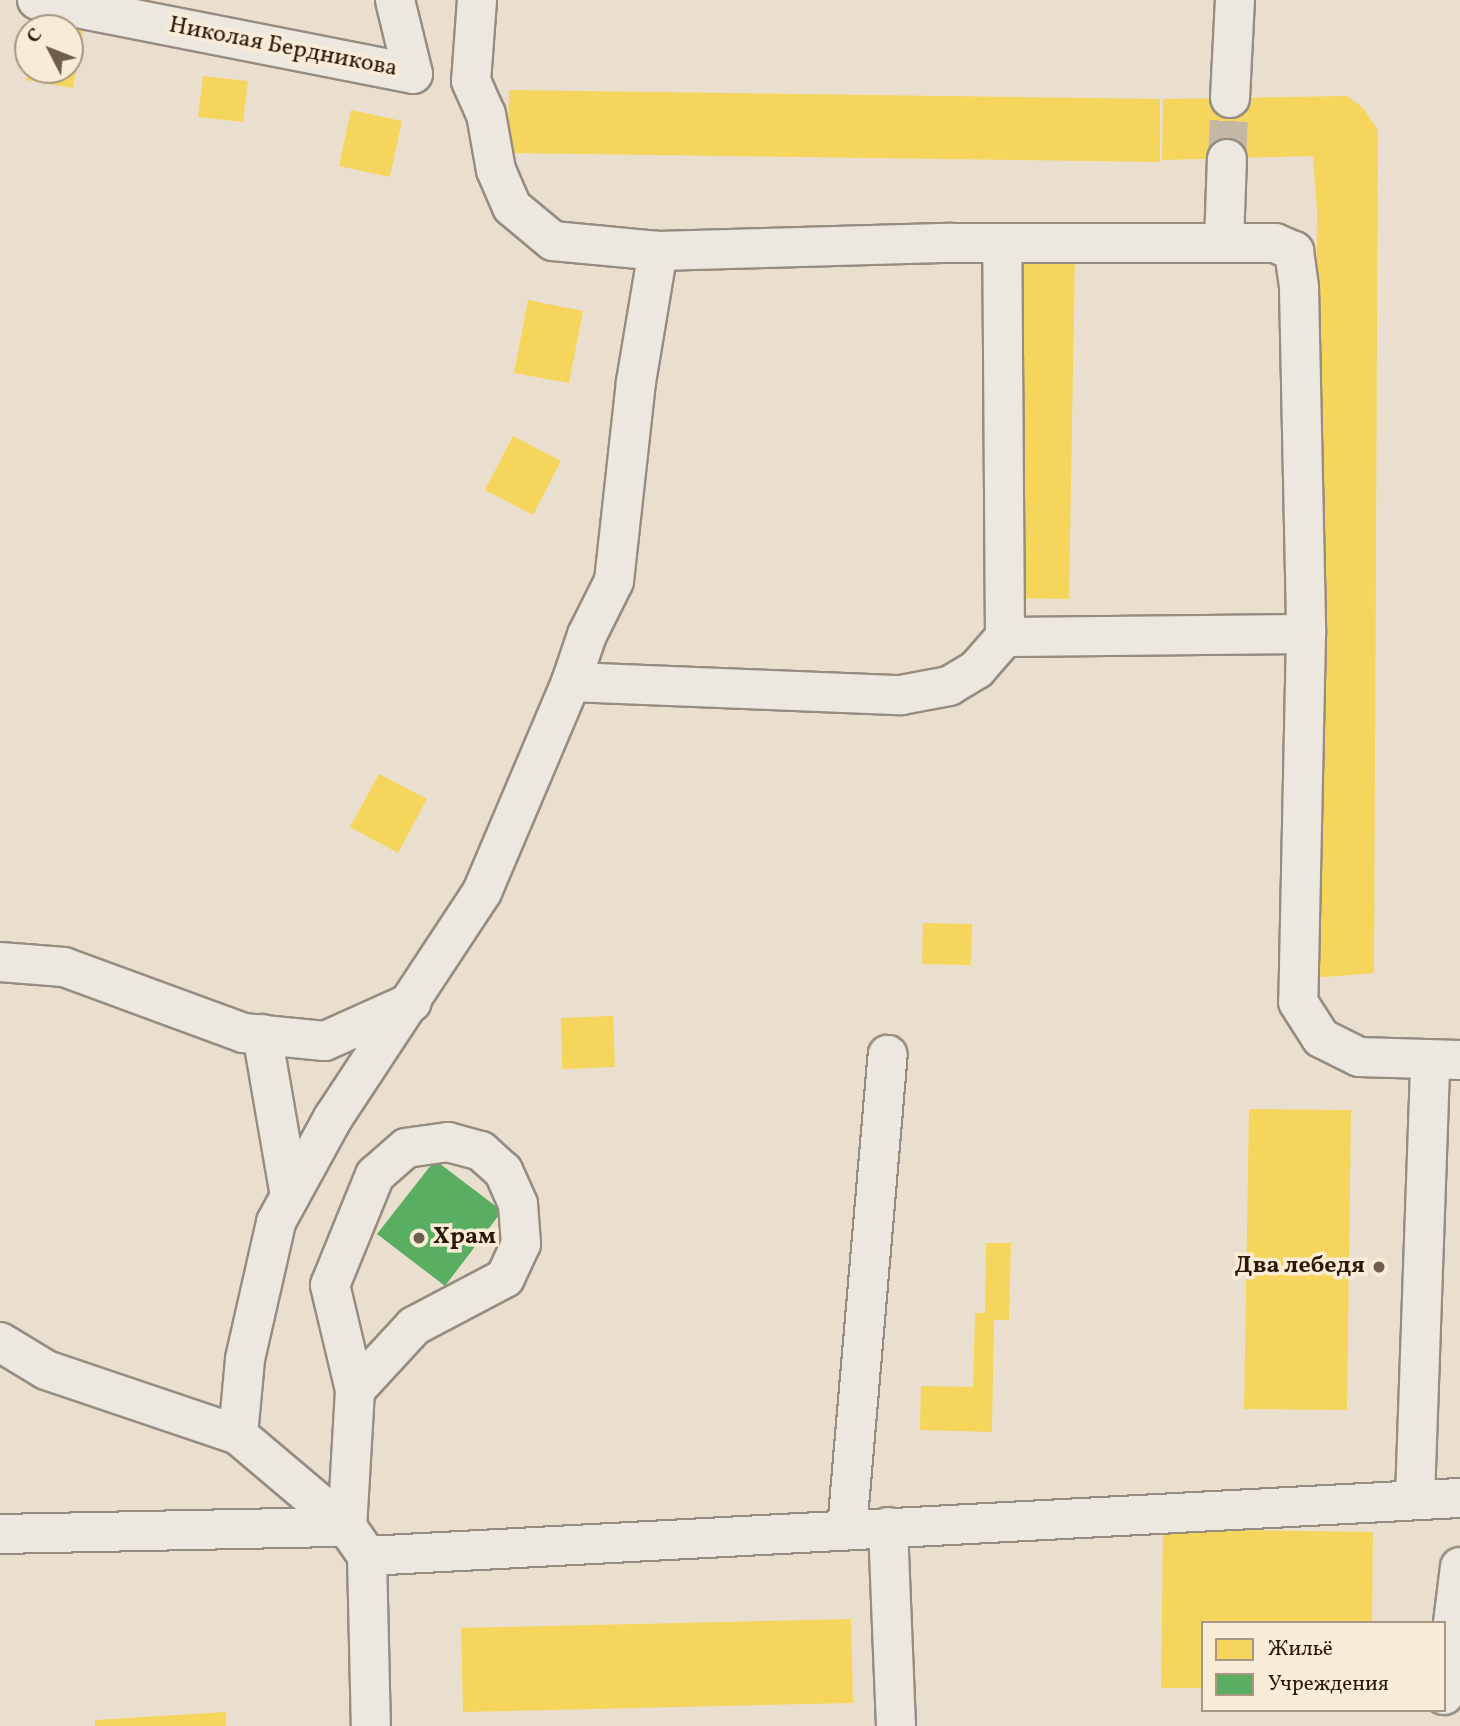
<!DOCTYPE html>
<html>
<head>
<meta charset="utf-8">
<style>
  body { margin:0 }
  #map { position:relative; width:1460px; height:1726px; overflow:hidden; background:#eadfce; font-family:Vollkorn,serif }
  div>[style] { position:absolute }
  .homes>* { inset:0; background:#f6d55c }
  .public>* { inset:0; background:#5aae61 }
  .minor-tunnel>* { height:38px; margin-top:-19px; transform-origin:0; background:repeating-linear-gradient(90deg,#c4b7a6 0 38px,transparent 0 57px) }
  .roads { filter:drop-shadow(2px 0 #968d82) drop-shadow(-2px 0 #968d82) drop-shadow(0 2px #968d82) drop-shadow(0 -2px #968d82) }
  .minor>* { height:38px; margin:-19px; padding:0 19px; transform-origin:19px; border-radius:19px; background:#ede8df }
  .dots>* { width:19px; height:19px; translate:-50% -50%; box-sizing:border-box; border:4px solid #f9ecd7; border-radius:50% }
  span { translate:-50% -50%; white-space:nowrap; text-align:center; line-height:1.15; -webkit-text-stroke:7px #f9ecd7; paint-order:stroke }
  .street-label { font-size:24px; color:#2d1808 }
  .poi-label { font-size:24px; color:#2d1808; font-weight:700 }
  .left { translate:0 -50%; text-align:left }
  .right { translate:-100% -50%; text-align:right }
  .legend { position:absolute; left:1201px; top:1621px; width:245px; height:91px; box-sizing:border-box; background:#f9ecd7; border:2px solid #a79784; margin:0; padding:9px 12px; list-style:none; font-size:21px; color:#2d1808 }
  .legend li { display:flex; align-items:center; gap:14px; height:35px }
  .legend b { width:35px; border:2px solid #a79784 }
  .north { position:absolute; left:14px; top:14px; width:70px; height:70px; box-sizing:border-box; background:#f9ecd7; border:2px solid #a79784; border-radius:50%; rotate:312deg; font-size:19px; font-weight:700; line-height:28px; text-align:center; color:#2d1808 }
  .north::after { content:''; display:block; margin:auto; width:24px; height:32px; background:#6f5e4d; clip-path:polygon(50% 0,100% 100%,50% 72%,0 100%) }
</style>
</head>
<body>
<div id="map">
  <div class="homes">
    <i style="clip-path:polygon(36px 22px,61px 27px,61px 28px,35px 28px)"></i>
    <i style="clip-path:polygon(70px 28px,83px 31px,73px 88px,26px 80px,28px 70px,70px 70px)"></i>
    <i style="clip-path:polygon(203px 76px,248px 81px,243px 122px,198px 117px)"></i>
    <i style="clip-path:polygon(509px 90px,1160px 99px,1160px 162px,508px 153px)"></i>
    <i style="clip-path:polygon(1347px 96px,1363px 108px,1378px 130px,1374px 973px,1311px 978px,1317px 212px,1313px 156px,1162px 160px,1163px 99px)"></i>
    <i style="clip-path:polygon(351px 110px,402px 121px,390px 177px,339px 166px)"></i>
    <i style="clip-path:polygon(1014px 253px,1075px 254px,1069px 599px,1008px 598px)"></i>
    <i style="clip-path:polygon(528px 300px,583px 311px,569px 383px,514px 373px)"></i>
    <i style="clip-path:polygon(513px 436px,561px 461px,533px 515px,485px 490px)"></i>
    <i style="clip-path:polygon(379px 774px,427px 799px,398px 853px,350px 827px)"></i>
    <i style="clip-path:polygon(923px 923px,972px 924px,971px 965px,922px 964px)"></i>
    <i style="clip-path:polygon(613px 1016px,615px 1067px,562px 1069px,561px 1018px)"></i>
    <i style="clip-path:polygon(1249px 1109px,1351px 1110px,1347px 1410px,1244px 1409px)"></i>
    <i style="clip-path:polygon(986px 1243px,1011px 1243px,1009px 1320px,994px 1320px,992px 1432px,920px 1430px,921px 1386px,973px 1387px,975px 1313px,985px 1313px)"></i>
    <i style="clip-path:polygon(1163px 1529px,1373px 1532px,1372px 1623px,1203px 1623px,1203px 1688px,1161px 1688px)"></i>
    <i style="clip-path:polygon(851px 1619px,853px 1703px,463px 1712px,461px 1628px)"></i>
    <i style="clip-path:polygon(226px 1712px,226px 1726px,95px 1726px,95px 1720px)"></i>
  </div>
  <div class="public">
    <i style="clip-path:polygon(435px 1160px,502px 1211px,445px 1286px,377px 1234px)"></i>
  </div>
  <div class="minor-tunnel">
    <i style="left:1227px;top:159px;width:61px;rotate:-87.2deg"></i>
  </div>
  <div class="roads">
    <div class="minor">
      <i style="left:37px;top:0;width:383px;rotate:11.1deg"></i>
      <i style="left:413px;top:74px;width:76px;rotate:-103.7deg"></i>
      <i style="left:477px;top:0;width:81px;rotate:94.2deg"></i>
      <i style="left:471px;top:81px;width:36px;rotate:66deg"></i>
      <i style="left:486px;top:114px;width:57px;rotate:79.9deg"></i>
      <i style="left:496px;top:170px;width:40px;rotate:66.6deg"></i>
      <i style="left:512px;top:207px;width:53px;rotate:39.7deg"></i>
      <i style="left:553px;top:241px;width:105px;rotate:5.4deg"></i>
      <i style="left:658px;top:251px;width:293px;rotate:-1.6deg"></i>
      <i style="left:951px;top:243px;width:324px"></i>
      <i style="left:1275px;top:243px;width:21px;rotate:23deg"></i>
      <i style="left:1294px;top:251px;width:37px;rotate:82deg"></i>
      <i style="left:1299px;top:288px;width:346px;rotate:88.8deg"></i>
      <i style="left:1306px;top:634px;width:368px;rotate:91.2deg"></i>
      <i style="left:1298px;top:1002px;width:43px;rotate:57.4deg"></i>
      <i style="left:1321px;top:1038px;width:42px;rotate:26.6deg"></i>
      <i style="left:1359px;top:1057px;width:101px;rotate:1.7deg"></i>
      <i style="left:1230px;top:98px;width:98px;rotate:-87.1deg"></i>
      <i style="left:1224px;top:243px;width:84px;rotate:-88deg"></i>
      <i style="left:1005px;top:637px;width:301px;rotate:-0.6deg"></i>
      <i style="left:571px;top:682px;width:50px;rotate:-71.2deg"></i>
      <i style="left:587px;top:635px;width:60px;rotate:-63.4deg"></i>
      <i style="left:614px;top:581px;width:200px;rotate:-83.7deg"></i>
      <i style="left:636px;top:382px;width:133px;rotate:-80.5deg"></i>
      <i style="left:0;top:962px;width:64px;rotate:4.5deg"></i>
      <i style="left:64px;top:967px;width:191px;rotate:20.2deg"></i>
      <i style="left:243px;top:1033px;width:82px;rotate:5.6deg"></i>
      <i style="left:325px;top:1041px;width:95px;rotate:-24.1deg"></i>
      <i style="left:262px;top:1034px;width:164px;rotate:80.2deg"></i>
      <i style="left:0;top:1342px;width:54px;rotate:31.3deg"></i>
      <i style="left:46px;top:1370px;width:203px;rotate:18.7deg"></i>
      <i style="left:238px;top:1435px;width:143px;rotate:40.2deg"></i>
      <i style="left:355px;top:1390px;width:87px;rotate:-47.3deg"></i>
      <i style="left:414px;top:1326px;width:103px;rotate:-27.8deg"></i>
      <i style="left:505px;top:1278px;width:38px;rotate:-65deg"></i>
      <i style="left:521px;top:1244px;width:40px;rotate:-94.3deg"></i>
      <i style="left:518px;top:1204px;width:36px;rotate:-114deg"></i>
      <i style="left:503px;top:1171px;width:30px;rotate:-138deg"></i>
      <i style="left:481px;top:1151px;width:34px;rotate:-165deg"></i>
      <i style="left:448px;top:1142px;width:42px;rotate:171.9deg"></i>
      <i style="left:406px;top:1148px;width:41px;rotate:138.9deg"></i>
      <i style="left:375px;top:1175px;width:119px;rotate:112.2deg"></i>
      <i style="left:330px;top:1285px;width:108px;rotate:76.6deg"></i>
      <i style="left:355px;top:1390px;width:137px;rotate:93.3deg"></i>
      <i style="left:347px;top:1527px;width:35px;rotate:55deg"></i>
      <i style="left:367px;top:1556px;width:170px;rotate:88.7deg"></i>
      <i style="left:238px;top:1435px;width:76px;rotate:-84.7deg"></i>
      <i style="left:245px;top:1359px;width:140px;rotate:-77.2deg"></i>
      <i style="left:276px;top:1222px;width:119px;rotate:-61.3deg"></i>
      <i style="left:333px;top:1118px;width:271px;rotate:-56.6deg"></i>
      <i style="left:482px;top:892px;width:228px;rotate:-67deg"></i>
      <i style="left:571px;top:682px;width:330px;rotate:2.3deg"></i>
      <i style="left:901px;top:695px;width:49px;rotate:-10.6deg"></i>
      <i style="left:949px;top:686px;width:33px;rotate:-31deg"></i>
      <i style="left:977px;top:669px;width:43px;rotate:-48.8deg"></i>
      <i style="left:1005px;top:637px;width:394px;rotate:-90.4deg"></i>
      <i style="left:1415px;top:1498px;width:436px;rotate:-88deg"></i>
      <i style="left:888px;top:1527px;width:199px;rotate:87.7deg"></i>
      <i style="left:847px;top:1529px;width:476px;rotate:-85.1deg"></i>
      <i style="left:0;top:1534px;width:347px;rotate:-1.2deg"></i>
      <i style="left:367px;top:1556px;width:1095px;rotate:-3.04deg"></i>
      <i style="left:1444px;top:1695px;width:129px;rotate:-82.9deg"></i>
    </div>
  </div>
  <div class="dots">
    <i style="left:419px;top:1238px;background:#6f5e4d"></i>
    <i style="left:1379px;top:1267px;background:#6f5e4d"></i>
  </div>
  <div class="street-label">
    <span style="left:283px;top:48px;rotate:11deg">Николая Бердникова</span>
  </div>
  <div class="poi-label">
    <span class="left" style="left:433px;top:1238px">Храм</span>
    <span class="right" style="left:1365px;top:1267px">Два лебедя</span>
  </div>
  <ul class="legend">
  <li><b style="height:19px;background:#f6d55c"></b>Жильё</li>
  <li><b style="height:19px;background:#5aae61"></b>Учреждения</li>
  </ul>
  <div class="north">С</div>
</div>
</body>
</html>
